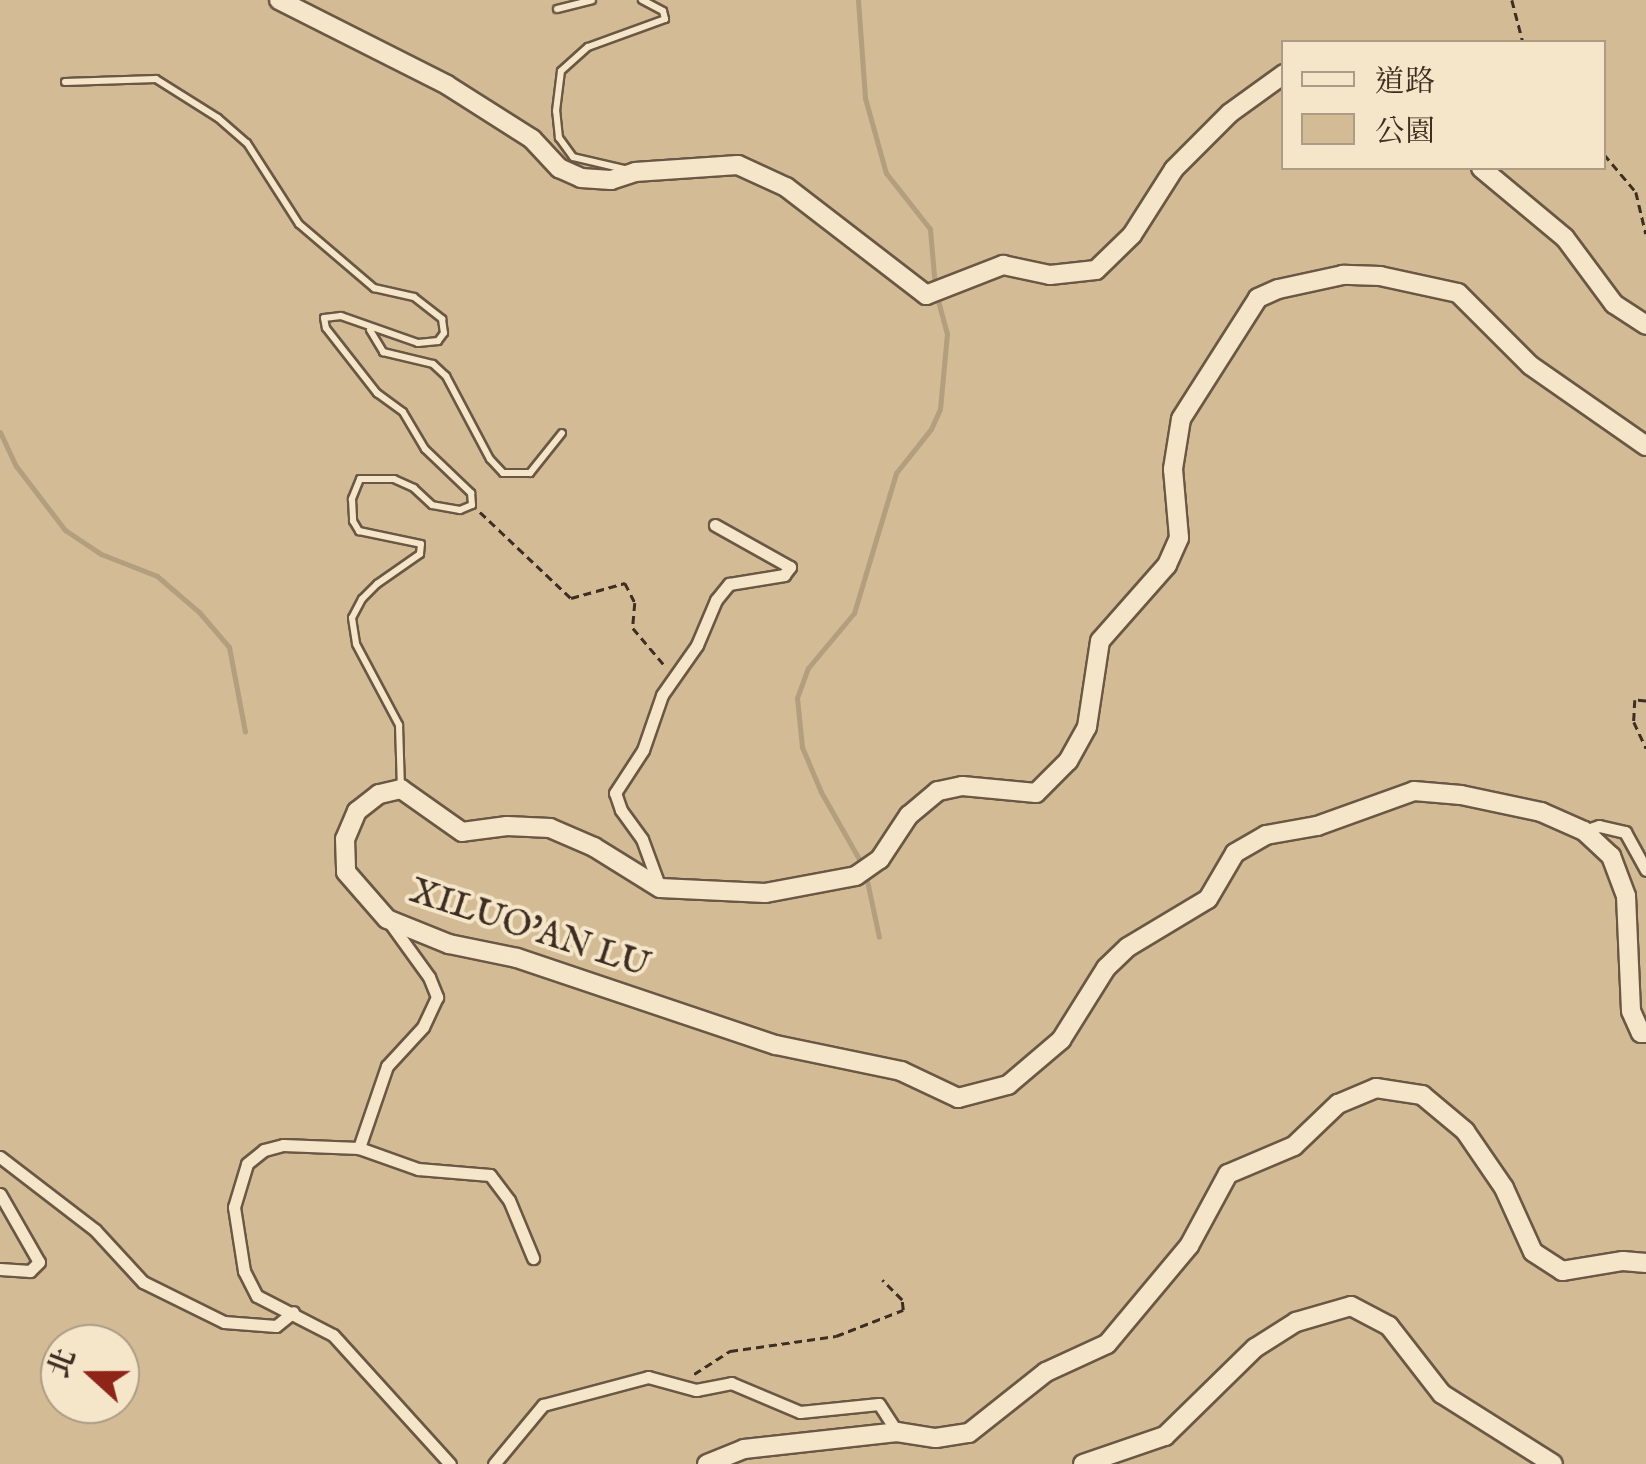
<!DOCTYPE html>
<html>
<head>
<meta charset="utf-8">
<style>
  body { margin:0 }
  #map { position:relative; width:1646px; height:1464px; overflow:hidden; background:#f0d8ac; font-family:"IM FELL English","Noto Serif TC",serif }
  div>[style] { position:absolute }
  .green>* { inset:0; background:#d2bb95 }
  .stream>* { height:5px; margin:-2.5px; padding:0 2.5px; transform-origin:2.5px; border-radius:2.5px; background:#b39e7d }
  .path>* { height:2.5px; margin-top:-1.25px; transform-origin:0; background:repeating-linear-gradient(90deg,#3e2d22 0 8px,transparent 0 13px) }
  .roads { filter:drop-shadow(2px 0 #6a5844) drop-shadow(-2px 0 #6a5844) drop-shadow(0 2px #6a5844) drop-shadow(0 -2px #6a5844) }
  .lane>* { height:6px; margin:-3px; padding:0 3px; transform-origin:3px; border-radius:3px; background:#f5e6c9 }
  .street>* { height:11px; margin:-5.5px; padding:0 5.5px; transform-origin:5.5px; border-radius:5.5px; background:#f5e6c9 }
  .secondary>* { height:18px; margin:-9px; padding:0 9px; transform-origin:9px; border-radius:9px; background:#f5e6c9 }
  span { translate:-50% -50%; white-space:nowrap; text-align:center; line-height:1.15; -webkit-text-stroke:8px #f5e6c9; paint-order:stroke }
  .street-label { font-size:35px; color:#3e2d22 }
  .legend { position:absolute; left:1281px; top:40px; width:325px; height:130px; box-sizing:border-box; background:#f5e6c9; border:2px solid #ac9c86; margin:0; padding:12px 18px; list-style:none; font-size:30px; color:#3e2d22 }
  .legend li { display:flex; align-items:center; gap:20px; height:50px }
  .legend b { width:50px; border:2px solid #ac9c86 }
  .north { position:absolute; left:40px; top:1324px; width:100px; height:100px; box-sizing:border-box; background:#f5e6c9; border:2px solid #ac9c86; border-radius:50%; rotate:291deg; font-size:28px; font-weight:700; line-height:40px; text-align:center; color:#3e2d22 }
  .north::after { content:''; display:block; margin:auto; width:35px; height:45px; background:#8f2418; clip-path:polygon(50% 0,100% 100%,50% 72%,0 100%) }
</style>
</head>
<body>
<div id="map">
  <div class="green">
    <i style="clip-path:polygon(evenodd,0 0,1646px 0,1646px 1464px,0 1464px,0 0,1284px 42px,1604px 42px,1604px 168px,1284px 168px,1284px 42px,0 0,60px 1344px,120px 1344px,120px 1404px,60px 1404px,60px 1344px)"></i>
  </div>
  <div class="stream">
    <i style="left:858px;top:0;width:98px;rotate:85.9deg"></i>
    <i style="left:865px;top:98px;width:78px;rotate:74.4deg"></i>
    <i style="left:886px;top:173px;width:71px;rotate:51.8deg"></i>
    <i style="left:930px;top:229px;width:58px;rotate:85.1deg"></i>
    <i style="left:0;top:432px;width:38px;rotate:65deg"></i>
    <i style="left:16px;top:466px;width:81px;rotate:52.6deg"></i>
    <i style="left:65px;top:530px;width:43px;rotate:33.7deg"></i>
    <i style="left:101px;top:554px;width:60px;rotate:21.4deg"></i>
    <i style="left:157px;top:576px;width:55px;rotate:40.6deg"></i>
    <i style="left:199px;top:612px;width:46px;rotate:49.4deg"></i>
    <i style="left:229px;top:647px;width:86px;rotate:79.3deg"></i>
    <i style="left:863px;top:866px;width:85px;rotate:-119.6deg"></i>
    <i style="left:821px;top:792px;width:49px;rotate:-112.9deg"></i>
    <i style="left:802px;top:747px;width:49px;rotate:-95.8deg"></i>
    <i style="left:797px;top:698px;width:32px;rotate:-70deg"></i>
    <i style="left:808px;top:668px;width:72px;rotate:-50.1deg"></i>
    <i style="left:854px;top:613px;width:146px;rotate:-73.3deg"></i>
    <i style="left:896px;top:473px;width:56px;rotate:-51.5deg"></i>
    <i style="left:931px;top:429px;width:22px;rotate:-66deg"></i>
    <i style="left:940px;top:409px;width:75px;rotate:-84.7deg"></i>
    <i style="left:947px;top:334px;width:38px;rotate:-105deg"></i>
    <i style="left:866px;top:876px;width:62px;rotate:78deg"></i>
  </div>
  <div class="path">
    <i style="left:1512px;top:0;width:43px;rotate:75.3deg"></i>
    <i style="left:1604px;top:154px;width:50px;rotate:49.9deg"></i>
    <i style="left:1636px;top:192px;width:43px;rotate:76.6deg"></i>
    <i style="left:480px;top:512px;width:125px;rotate:43.4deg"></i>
    <i style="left:571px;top:598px;width:56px;rotate:-15.5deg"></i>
    <i style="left:625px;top:583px;width:22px;rotate:63deg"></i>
    <i style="left:635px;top:603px;width:25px;rotate:95deg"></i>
    <i style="left:633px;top:628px;width:51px;rotate:49.8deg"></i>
    <i style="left:1646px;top:701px;width:11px;rotate:-175deg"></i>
    <i style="left:1635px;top:700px;width:22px;rotate:93deg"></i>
    <i style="left:1634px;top:722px;width:29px;rotate:65deg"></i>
    <i style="left:694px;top:1374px;width:43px;rotate:-32.6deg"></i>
    <i style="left:730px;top:1351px;width:107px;rotate:-8.1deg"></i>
    <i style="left:836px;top:1336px;width:72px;rotate:-21.2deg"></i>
    <i style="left:903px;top:1310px;width:10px;rotate:-96deg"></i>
    <i style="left:902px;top:1300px;width:28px;rotate:-135deg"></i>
  </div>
  <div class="roads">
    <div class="lane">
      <i style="left:557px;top:9px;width:36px;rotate:-14deg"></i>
      <i style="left:65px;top:82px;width:91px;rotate:-1.9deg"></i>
      <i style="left:156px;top:79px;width:73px;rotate:32.2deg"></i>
      <i style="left:218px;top:118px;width:38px;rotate:41deg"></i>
      <i style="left:247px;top:143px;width:96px;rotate:57.3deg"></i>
      <i style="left:299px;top:224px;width:99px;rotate:40.5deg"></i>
      <i style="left:374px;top:288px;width:41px;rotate:12.7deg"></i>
      <i style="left:414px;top:297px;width:36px;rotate:38deg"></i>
      <i style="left:442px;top:319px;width:14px;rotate:82deg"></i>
      <i style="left:444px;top:333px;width:10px;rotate:127deg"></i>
      <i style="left:438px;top:341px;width:20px;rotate:174deg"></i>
      <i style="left:418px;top:343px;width:82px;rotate:-160.7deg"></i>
      <i style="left:341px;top:316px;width:17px;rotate:173deg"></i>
      <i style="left:324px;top:318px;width:10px;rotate:79deg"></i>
      <i style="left:326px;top:328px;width:83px;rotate:51.9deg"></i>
      <i style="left:377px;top:393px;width:32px;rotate:36deg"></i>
      <i style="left:403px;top:412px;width:43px;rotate:59.3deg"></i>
      <i style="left:425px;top:449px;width:64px;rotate:43.7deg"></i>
      <i style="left:471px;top:493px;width:12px;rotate:85deg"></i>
      <i style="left:472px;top:505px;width:13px;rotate:157deg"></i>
      <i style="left:460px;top:510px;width:28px;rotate:-170deg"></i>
      <i style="left:432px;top:505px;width:25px;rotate:-137deg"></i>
      <i style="left:414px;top:488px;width:22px;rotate:-156deg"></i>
      <i style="left:394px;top:479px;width:34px;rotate:180deg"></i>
      <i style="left:360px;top:479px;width:22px;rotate:112deg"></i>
      <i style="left:352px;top:499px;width:22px;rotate:87deg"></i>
      <i style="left:353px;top:521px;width:12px;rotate:59deg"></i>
      <i style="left:359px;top:531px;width:63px;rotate:11.8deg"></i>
      <i style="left:421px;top:544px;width:10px;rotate:96deg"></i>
      <i style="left:420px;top:554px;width:52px;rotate:145.1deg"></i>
      <i style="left:377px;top:584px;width:21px;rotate:135deg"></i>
      <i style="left:362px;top:599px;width:21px;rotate:118deg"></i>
      <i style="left:352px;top:618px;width:26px;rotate:81deg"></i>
      <i style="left:356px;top:644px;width:92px;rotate:62deg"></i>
      <i style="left:399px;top:725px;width:63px;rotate:88.2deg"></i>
      <i style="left:624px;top:169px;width:52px;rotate:-166.8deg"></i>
      <i style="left:573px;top:157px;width:24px;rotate:-126deg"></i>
      <i style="left:559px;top:138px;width:27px;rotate:-96deg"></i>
      <i style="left:556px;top:111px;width:40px;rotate:-82.9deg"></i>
      <i style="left:561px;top:71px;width:36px;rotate:-42deg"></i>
      <i style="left:588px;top:47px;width:82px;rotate:-20deg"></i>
      <i style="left:665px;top:19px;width:8px;rotate:-104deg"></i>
      <i style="left:663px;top:11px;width:24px;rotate:-152deg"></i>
      <i style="left:370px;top:330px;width:26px;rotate:59deg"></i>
      <i style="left:383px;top:352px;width:51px;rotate:13.5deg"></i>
      <i style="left:433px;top:364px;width:18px;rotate:43deg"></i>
      <i style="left:446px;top:376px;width:94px;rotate:62.1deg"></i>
      <i style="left:490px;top:459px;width:19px;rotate:47deg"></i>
      <i style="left:503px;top:473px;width:27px"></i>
      <i style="left:530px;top:473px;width:51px;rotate:-51.3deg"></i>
    </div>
    <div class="street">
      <i style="left:1584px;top:831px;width:16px;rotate:-18deg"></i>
      <i style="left:1599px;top:826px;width:27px;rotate:13deg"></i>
      <i style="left:1625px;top:832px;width:43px;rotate:61.1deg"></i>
      <i style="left:660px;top:888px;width:52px;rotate:-110.2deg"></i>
      <i style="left:642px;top:839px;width:36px;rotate:-126deg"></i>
      <i style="left:621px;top:810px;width:18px;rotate:-109deg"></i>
      <i style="left:615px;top:793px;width:51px;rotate:-56.9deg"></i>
      <i style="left:643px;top:750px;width:58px;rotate:-70.9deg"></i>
      <i style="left:662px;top:695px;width:61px;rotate:-55deg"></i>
      <i style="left:697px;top:645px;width:49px;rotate:-67.1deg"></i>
      <i style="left:716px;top:600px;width:21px;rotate:-51deg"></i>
      <i style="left:729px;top:584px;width:56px;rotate:-9.3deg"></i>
      <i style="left:784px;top:575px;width:10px;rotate:-53deg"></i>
      <i style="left:790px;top:567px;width:86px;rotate:-150.8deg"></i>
      <i style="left:390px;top:923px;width:67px;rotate:54.2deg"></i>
      <i style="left:429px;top:977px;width:22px;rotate:68deg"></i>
      <i style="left:437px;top:997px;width:33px;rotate:115deg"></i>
      <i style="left:423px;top:1027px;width:53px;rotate:132.7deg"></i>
      <i style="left:387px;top:1066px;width:87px;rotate:108.9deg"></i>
      <i style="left:359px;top:1148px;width:76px;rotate:-177.7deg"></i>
      <i style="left:283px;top:1145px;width:20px;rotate:165deg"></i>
      <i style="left:264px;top:1150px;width:22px;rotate:141deg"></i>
      <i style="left:247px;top:1164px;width:45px;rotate:106.8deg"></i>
      <i style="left:234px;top:1207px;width:65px;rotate:81.1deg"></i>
      <i style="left:244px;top:1271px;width:28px;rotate:63deg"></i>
      <i style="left:257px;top:1296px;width:85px;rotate:27.2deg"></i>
      <i style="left:333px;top:1335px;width:174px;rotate:47.8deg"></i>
      <i style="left:359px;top:1148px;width:63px;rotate:19.6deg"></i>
      <i style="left:418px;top:1169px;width:72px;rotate:4.8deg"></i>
      <i style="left:490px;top:1175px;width:31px;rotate:53deg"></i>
      <i style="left:509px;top:1200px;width:63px;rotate:67.5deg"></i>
      <i style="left:0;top:1157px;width:120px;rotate:37.5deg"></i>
      <i style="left:95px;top:1230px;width:71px;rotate:47.3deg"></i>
      <i style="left:143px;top:1282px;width:90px;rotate:26.3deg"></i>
      <i style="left:224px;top:1322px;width:52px;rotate:4.4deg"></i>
      <i style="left:276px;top:1326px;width:22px;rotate:-39deg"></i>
      <i style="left:0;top:1194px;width:78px;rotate:60.2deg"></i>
      <i style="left:39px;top:1262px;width:13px;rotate:135deg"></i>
      <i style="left:30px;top:1271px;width:30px;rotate:-176deg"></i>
      <i style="left:494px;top:1464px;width:77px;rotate:-50.3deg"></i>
      <i style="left:543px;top:1405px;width:109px;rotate:-14.9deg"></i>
      <i style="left:648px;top:1377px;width:50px;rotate:15.2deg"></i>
      <i style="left:696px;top:1390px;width:36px;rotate:-11deg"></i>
      <i style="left:731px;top:1383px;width:75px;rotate:22.8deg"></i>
      <i style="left:800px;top:1412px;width:79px;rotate:-5.8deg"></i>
      <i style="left:879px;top:1404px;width:33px;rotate:57deg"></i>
    </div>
    <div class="secondary">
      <i style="left:279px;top:0;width:188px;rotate:26.8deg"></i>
      <i style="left:447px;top:85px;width:101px;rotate:32.4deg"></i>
      <i style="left:532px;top:139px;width:40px;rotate:47deg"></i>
      <i style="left:559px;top:168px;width:24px;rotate:24deg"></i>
      <i style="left:581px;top:178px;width:30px;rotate:4deg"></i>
      <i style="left:611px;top:180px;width:25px;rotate:-18deg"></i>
      <i style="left:635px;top:172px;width:103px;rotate:-3.9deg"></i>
      <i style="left:738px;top:165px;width:53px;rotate:24.6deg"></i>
      <i style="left:786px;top:187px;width:177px;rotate:37.6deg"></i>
      <i style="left:926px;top:295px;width:83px;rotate:-21.3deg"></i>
      <i style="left:1003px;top:265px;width:48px;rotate:12deg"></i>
      <i style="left:1050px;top:275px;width:46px;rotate:-6.2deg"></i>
      <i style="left:1096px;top:270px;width:50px;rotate:-44.2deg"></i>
      <i style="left:1132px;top:235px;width:78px;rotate:-57.5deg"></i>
      <i style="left:1174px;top:169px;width:79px;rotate:-45deg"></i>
      <i style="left:1230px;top:113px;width:67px;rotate:-35.8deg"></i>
      <i style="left:1481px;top:168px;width:109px;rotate:39.8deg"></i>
      <i style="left:1565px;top:238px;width:82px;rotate:53.4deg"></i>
      <i style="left:1614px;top:304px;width:38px;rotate:33deg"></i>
      <i style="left:1646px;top:446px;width:141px;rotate:-145.1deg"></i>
      <i style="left:1530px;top:365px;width:102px;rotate:-135deg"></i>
      <i style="left:1458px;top:293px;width:80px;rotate:-167.7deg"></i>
      <i style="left:1380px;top:276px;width:37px;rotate:-178deg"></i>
      <i style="left:1343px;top:275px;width:66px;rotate:167.8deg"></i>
      <i style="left:1278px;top:289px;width:22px;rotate:156deg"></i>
      <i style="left:1258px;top:298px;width:143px;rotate:122.5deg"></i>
      <i style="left:1181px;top:419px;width:51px;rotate:99.1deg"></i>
      <i style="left:1173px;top:469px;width:69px;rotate:85deg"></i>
      <i style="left:1179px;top:538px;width:30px;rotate:114deg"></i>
      <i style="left:1167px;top:565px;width:101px;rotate:131.4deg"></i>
      <i style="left:1100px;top:641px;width:87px;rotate:98.6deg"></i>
      <i style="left:1087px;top:727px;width:39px;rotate:119deg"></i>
      <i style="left:1068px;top:761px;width:45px;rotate:135deg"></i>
      <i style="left:1036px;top:793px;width:74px;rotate:-174.6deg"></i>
      <i style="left:962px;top:786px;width:25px;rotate:168deg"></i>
      <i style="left:938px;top:791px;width:38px;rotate:140deg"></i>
      <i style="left:909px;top:815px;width:53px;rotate:123.4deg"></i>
      <i style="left:880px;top:859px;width:29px;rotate:145deg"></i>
      <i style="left:856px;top:876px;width:93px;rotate:169.4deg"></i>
      <i style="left:765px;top:893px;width:105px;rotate:-177.3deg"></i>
      <i style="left:660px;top:888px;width:78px;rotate:-148.2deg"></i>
      <i style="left:594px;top:847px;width:48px;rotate:-156.6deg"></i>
      <i style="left:550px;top:828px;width:43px;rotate:-177.3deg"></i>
      <i style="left:507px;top:826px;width:45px;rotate:172.4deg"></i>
      <i style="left:462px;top:832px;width:75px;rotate:-144.8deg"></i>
      <i style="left:401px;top:789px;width:23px;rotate:167deg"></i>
      <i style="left:379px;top:794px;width:28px;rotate:142deg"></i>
      <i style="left:357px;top:811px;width:30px;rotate:113deg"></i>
      <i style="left:345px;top:839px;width:33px;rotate:88deg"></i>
      <i style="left:346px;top:872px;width:62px;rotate:48.9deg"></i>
      <i style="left:387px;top:919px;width:67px;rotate:22deg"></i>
      <i style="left:449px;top:944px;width:69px;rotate:11.6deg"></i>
      <i style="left:517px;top:958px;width:273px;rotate:18.6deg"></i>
      <i style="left:776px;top:1045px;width:128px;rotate:11.7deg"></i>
      <i style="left:901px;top:1071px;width:63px;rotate:25.3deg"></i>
      <i style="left:958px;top:1098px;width:52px;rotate:-14.6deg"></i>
      <i style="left:1008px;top:1085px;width:70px;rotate:-40.3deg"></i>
      <i style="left:1061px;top:1040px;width:85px;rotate:-58deg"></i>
      <i style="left:1106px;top:968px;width:30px;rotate:-44deg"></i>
      <i style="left:1128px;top:947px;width:93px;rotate:-31deg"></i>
      <i style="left:1208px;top:899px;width:53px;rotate:-59.6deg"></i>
      <i style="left:1235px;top:853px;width:36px;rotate:-30deg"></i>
      <i style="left:1266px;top:835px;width:52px;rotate:-10deg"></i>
      <i style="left:1317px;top:826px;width:103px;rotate:-19.8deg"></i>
      <i style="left:1414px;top:791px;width:47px;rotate:4.9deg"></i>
      <i style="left:1461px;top:795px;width:82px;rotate:12deg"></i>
      <i style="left:1541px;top:812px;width:47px;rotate:23.8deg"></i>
      <i style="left:1584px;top:831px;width:37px;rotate:43deg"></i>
      <i style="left:1611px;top:856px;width:43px;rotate:69.4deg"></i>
      <i style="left:1626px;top:896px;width:115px;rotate:87.5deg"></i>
      <i style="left:1631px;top:1011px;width:24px;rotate:66deg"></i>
      <i style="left:1641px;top:1033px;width:5px"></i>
      <i style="left:707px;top:1464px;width:40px;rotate:-22deg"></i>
      <i style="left:744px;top:1449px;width:154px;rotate:-6.3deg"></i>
      <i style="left:897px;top:1432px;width:39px;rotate:9deg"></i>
      <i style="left:936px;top:1438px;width:33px;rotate:-9deg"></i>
      <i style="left:969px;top:1433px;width:98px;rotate:-38.4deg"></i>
      <i style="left:1046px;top:1372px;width:67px;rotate:-24.7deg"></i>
      <i style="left:1107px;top:1344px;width:128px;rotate:-50.1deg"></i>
      <i style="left:1189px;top:1246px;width:82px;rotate:-61.6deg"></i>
      <i style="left:1228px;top:1174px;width:72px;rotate:-23deg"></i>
      <i style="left:1294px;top:1146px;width:61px;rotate:-43.7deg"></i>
      <i style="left:1338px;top:1104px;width:41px;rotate:-22.8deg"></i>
      <i style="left:1376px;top:1088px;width:47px;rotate:8.7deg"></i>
      <i style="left:1422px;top:1095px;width:56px;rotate:39.9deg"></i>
      <i style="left:1465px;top:1131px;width:69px;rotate:55.6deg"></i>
      <i style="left:1504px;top:1188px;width:70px;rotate:65.6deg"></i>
      <i style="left:1533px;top:1252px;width:35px;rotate:33deg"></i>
      <i style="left:1562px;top:1271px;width:62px;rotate:-9.3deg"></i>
      <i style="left:1623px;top:1261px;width:23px;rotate:5deg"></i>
      <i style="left:1083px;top:1464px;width:87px;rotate:-18.9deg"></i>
      <i style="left:1165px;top:1436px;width:126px;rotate:-44.4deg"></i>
      <i style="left:1255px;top:1348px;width:49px;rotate:-32.4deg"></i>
      <i style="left:1296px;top:1322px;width:57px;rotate:-16.2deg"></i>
      <i style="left:1351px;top:1306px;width:43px;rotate:27.8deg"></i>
      <i style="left:1389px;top:1326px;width:86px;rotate:52.1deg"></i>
      <i style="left:1442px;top:1394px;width:131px;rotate:32.2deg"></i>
    </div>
  </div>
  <div class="street-label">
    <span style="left:529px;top:930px;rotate:18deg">XILUO’AN LU</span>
  </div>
  <ul class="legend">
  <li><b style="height:12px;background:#f5e6c9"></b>道路</li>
  <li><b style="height:28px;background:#d2bb95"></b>公園</li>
  </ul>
  <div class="north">北</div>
</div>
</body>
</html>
